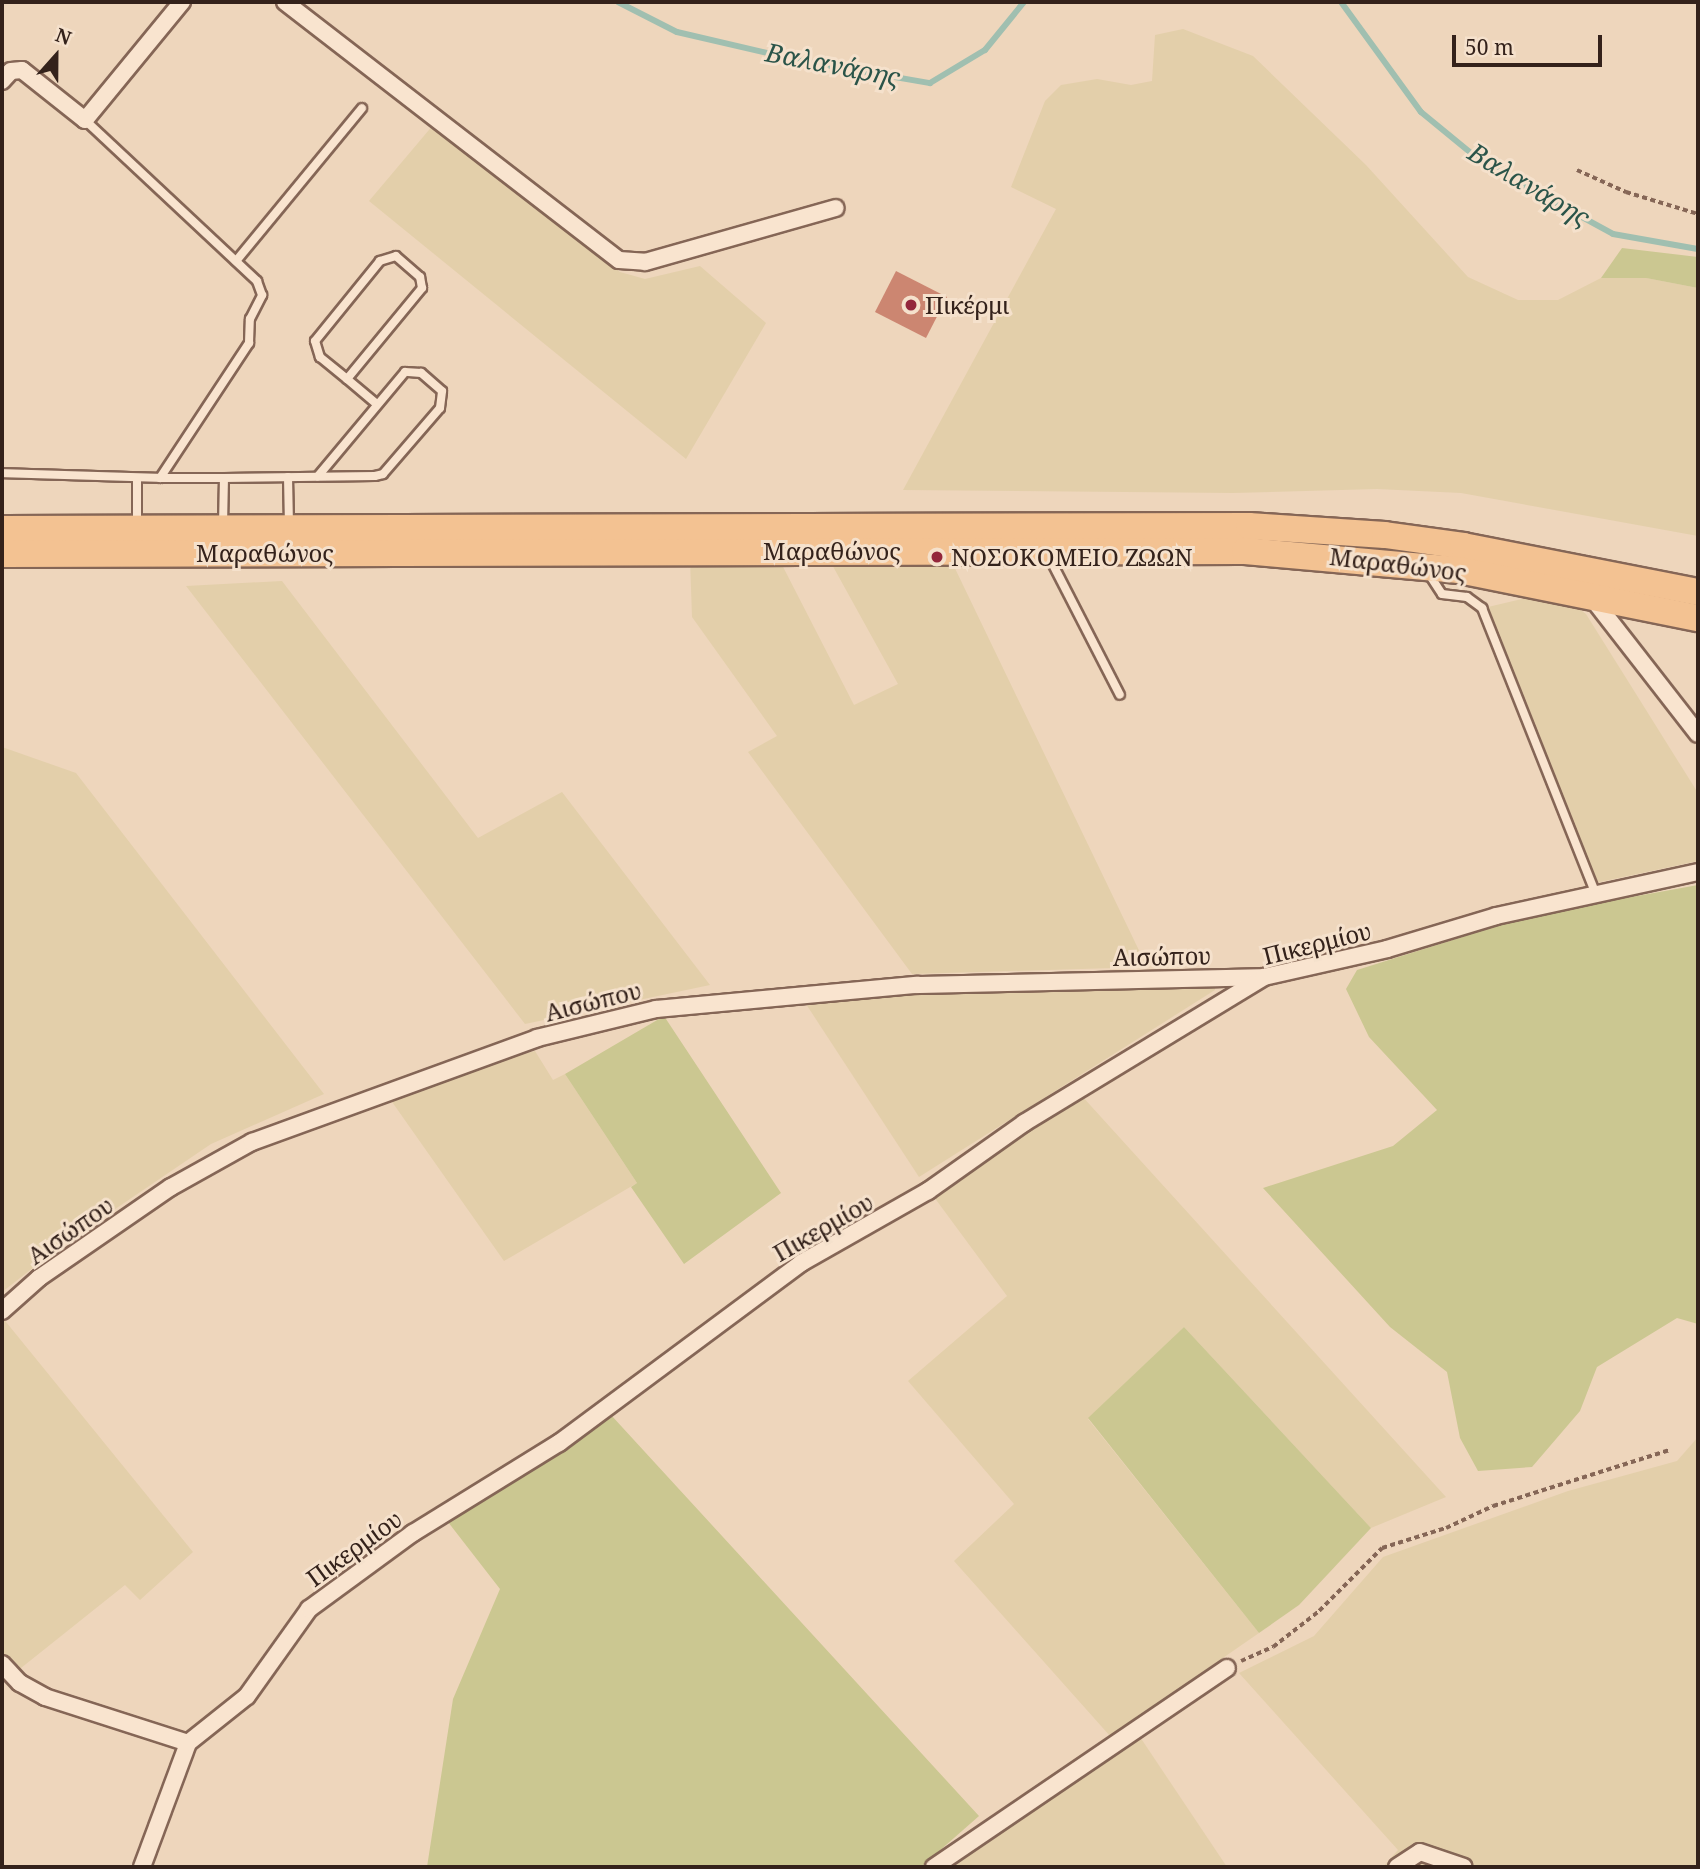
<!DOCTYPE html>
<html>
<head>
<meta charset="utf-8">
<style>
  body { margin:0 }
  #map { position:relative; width:1700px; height:1869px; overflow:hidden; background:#eed6bc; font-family:"Noto Serif",serif }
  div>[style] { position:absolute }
  .farmland>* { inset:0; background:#e3cfaa }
  .green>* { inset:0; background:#cbc791 }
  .stream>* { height:6px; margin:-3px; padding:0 3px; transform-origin:3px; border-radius:3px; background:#a0bfb0 }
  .building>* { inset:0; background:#cc8671 }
  .path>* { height:3.5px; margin-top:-1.75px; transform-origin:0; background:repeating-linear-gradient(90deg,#856656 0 5px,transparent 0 8.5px) }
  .roads { filter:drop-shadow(2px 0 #856656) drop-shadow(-2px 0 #856656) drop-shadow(0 2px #856656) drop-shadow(0 -2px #856656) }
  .lane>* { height:8px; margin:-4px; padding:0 4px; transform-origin:4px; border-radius:4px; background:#f9e4cf }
  .street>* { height:16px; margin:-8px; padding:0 8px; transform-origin:8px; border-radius:8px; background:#f9e4cf }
  .primary>* { height:26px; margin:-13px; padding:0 13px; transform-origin:13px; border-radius:13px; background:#f3c292 }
  .dots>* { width:19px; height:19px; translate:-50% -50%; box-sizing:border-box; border:4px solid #f5e1cc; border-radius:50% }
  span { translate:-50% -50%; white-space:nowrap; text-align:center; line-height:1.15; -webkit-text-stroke:6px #f5e1cc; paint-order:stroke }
  .poi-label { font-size:24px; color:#34221b }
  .left { translate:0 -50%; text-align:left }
  .street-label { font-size:24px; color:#34221b }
  .water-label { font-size:26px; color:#2a5449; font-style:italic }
  .frame { position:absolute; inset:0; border:4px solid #34221b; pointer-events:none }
  .north { position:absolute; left:21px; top:21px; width:70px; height:70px; -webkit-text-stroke:5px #f5e1cc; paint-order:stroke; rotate:21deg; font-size:19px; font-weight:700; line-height:28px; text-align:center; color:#34221b }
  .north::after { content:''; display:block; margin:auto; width:24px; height:32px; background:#34221b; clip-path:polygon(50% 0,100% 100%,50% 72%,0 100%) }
  .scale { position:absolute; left:1452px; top:35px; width:150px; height:32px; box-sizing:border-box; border:4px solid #34221b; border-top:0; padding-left:9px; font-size:21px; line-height:24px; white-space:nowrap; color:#34221b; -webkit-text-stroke:5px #f5e1cc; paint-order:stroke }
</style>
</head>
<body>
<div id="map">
  <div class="farmland">
    <i style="clip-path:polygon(1183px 29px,1253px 56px,1366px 165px,1468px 277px,1518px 300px,1558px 300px,1601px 278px,1646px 278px,1698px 288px,1698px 536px,1461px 493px,1377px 489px,1233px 493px,903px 490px,1056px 209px,1011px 187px,1045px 101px,1061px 85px,1097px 79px,1131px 85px,1152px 81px,1155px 35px)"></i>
    <i style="clip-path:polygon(434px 124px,620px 272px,645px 279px,700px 266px,766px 323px,686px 459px,369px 201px)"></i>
    <i style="clip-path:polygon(950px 558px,1147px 967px,912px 974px,748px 752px,777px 736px,692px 617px,690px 559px,779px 559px,854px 705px,898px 684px,830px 561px)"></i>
    <i style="clip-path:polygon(282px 581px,478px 838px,562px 792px,710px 985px,525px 1024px,186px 586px)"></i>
    <i style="clip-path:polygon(1535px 596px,1574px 605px,1586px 614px,1698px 793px,1698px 861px,1595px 883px,1488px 607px)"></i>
    <i style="clip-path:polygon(2px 747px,76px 773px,324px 1094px,211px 1144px,65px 1243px,2px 1292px)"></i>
    <i style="clip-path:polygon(1215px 982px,1215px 990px,919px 1177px,804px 1001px,922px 990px)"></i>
    <i style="clip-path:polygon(535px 1051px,553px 1080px,565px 1074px,637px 1183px,504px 1261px,390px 1099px,466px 1068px)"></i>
    <i style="clip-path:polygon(1081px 1095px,1446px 1497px,1371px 1528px,1184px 1327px,1088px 1419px,1259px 1633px,1110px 1736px,954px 1561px,1014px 1504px,908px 1381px,1007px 1296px,934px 1197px)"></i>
    <i style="clip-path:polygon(2px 1317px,193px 1552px,140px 1600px,125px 1585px,16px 1672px,2px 1657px)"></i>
    <i style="clip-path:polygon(1698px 1437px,1698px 1867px,1383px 1867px,1398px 1850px,1239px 1673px,1314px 1636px,1383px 1557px,1568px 1491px,1677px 1461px)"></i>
    <i style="clip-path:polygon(1140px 1737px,1227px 1867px,948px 1867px,965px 1853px)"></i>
  </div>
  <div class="green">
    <i style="clip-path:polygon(1622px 248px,1698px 257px,1698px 288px,1646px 278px,1601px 278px)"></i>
    <i style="clip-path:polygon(1698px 885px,1698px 1324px,1677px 1318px,1597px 1367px,1580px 1411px,1532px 1467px,1478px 1471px,1460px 1438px,1447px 1372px,1390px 1327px,1263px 1188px,1393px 1146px,1437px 1110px,1369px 1037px,1346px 989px,1357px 970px,1532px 915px)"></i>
    <i style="clip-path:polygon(664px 1016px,781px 1193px,684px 1264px,631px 1187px,637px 1183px,565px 1074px)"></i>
    <i style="clip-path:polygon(1184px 1327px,1371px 1528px,1299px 1605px,1259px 1633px,1088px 1418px)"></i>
    <i style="clip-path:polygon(611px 1415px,979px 1816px,921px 1867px,427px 1867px,453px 1699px,500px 1589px,448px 1522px,532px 1471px)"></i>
  </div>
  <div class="stream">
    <i style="left:618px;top:2px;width:66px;rotate:27deg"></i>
    <i style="left:677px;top:32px;width:128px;rotate:13.1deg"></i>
    <i style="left:802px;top:61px;width:130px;rotate:9.8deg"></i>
    <i style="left:930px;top:83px;width:64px;rotate:-31deg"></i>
    <i style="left:985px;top:50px;width:62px;rotate:-50.9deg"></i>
    <i style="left:1341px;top:2px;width:136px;rotate:54deg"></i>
    <i style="left:1421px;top:112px;width:80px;rotate:39.4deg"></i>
    <i style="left:1483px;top:163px;width:148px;rotate:28.6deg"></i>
    <i style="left:1613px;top:234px;width:86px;rotate:10deg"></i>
  </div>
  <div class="building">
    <i style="clip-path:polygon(896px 271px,947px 297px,926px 338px,875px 312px)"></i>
  </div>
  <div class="path">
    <i style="left:1577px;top:170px;width:54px;rotate:24.2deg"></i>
    <i style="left:1626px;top:192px;width:75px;rotate:17deg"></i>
    <i style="left:1241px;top:1661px;width:35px;rotate:-24deg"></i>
    <i style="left:1273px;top:1647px;width:58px;rotate:-38deg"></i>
    <i style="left:1319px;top:1611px;width:89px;rotate:-45deg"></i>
    <i style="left:1382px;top:1548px;width:67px;rotate:-17.4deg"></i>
    <i style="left:1446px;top:1528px;width:52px;rotate:-25.1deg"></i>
    <i style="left:1493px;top:1506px;width:186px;rotate:-17.6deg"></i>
  </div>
  <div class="roads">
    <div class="lane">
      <i style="left:236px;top:261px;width:198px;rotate:-50.5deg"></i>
      <i style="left:347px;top:379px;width:118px;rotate:-50.5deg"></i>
      <i style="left:422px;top:288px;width:11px;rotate:-100deg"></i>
      <i style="left:420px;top:277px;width:32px;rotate:-139deg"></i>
      <i style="left:396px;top:256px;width:17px;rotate:163deg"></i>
      <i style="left:380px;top:261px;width:103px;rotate:129.1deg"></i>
      <i style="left:315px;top:341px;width:17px;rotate:73deg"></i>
      <i style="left:320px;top:357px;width:35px;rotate:39deg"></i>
      <i style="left:347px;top:379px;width:39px;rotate:40deg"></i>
      <i style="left:2px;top:473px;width:158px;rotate:1.8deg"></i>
      <i style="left:160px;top:478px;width:162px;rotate:-56.6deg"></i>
      <i style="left:249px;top:343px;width:24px;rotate:-88deg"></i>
      <i style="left:250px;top:319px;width:27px;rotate:-63deg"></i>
      <i style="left:262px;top:295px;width:15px;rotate:-110deg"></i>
      <i style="left:257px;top:281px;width:236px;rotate:-136.9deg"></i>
      <i style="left:288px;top:477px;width:46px;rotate:88.8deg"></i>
      <i style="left:160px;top:478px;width:64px"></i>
      <i style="left:137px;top:479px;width:46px;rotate:90deg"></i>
      <i style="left:223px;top:525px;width:47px;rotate:-88.8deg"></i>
      <i style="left:224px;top:478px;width:151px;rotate:-0.8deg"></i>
      <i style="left:375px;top:476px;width:8px;rotate:-14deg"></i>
      <i style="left:383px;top:474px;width:87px;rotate:-49.2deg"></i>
      <i style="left:440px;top:408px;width:17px;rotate:-83deg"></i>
      <i style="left:442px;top:391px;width:28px;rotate:-139deg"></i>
      <i style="left:421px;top:373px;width:16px;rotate:-176deg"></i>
      <i style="left:405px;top:372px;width:136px;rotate:129.9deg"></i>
      <i style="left:1048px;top:555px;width:157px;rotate:62.8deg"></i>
      <i style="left:1427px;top:571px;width:27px;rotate:57deg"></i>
      <i style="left:1442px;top:594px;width:25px;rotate:7deg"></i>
      <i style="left:1467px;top:597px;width:19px;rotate:36deg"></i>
      <i style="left:1482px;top:608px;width:306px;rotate:68.3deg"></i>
    </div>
    <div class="street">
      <i style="left:285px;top:2px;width:422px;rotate:37.7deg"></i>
      <i style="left:619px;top:260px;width:26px;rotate:4deg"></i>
      <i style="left:645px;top:262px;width:198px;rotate:-15.8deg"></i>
      <i style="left:2px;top:81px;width:13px;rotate:-48deg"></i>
      <i style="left:11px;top:71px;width:11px;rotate:-5deg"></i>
      <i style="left:22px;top:70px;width:80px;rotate:38.4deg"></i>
      <i style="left:85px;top:120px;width:153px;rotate:-50.6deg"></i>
      <i style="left:1592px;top:598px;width:172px;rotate:52.1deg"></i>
      <i style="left:2px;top:1311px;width:50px;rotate:-41.7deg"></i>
      <i style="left:39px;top:1278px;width:160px;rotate:-34.6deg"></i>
      <i style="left:171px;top:1187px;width:93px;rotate:-29.1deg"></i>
      <i style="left:252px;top:1142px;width:303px;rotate:-20deg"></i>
      <i style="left:537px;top:1038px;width:122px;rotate:-13.7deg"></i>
      <i style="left:656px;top:1009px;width:262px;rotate:-5.3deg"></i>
      <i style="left:917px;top:985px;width:345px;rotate:-1.3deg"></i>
      <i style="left:2px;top:1664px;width:26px;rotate:47deg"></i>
      <i style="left:20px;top:1683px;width:29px;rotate:29deg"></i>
      <i style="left:45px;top:1697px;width:150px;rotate:17.8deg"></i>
      <i style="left:142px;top:1867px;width:132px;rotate:-69.6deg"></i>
      <i style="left:188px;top:1743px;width:75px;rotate:-38.5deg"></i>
      <i style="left:247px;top:1696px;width:107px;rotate:-54.5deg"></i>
      <i style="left:309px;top:1609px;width:129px;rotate:-36.2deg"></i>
      <i style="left:413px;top:1533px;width:172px;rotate:-31.7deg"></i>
      <i style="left:559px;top:1443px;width:302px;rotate:-36.6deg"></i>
      <i style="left:801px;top:1263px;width:146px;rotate:-29.6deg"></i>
      <i style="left:928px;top:1191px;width:118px;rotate:-35.3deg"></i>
      <i style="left:1024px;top:1123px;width:281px;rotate:-31.3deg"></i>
      <i style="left:1264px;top:977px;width:126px;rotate:-12.8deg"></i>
      <i style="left:1387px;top:949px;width:114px;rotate:-16.8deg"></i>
      <i style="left:1496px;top:916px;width:207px;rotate:-12.3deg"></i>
      <i style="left:934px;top:1867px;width:354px;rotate:-34.2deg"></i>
      <i style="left:1397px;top:1867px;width:27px;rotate:-33deg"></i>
      <i style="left:1420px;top:1852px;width:46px;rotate:18.8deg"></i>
    </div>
    <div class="primary">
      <i style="left:2px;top:529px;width:1247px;rotate:-0.14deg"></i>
      <i style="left:1249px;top:526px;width:136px;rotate:3.8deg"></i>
      <i style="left:1385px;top:535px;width:79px;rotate:8deg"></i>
      <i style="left:1463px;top:546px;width:239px;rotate:11.1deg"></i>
      <i style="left:2px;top:554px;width:1243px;rotate:-0.14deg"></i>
      <i style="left:1245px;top:551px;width:215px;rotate:5.1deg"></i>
      <i style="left:1459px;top:570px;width:244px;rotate:11.4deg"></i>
    </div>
  </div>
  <div class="dots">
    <i style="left:911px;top:305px;background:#94263b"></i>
    <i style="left:937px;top:557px;background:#94263b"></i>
  </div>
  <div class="poi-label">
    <span class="left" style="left:925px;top:305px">Πικέρμι</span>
    <span class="left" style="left:951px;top:557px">ΝΟΣΟΚΟΜΕΙΟ ΖΩΩΝ</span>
  </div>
  <div class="street-label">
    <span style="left:832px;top:551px">Μαραθώνος</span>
    <span style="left:265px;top:553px">Μαραθώνος</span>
    <span style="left:1398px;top:564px;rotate:7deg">Μαραθώνος</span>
    <span style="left:1317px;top:943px;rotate:-14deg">Πικερμίου</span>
    <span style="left:1162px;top:956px;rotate:-1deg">Αισώπου</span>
    <span style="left:593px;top:1001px;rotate:-14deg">Αισώπου</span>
    <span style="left:823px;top:1227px;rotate:-30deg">Πικερμίου</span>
    <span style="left:70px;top:1230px;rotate:-35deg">Αισώπου</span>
    <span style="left:354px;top:1548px;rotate:-36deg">Πικερμίου</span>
  </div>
  <div class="water-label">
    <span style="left:833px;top:65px;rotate:11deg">Βαλανάρης</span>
    <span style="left:1529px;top:185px;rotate:31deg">Βαλανάρης</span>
  </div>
  <div class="frame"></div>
  <div class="north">N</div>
  <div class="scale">50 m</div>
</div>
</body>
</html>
